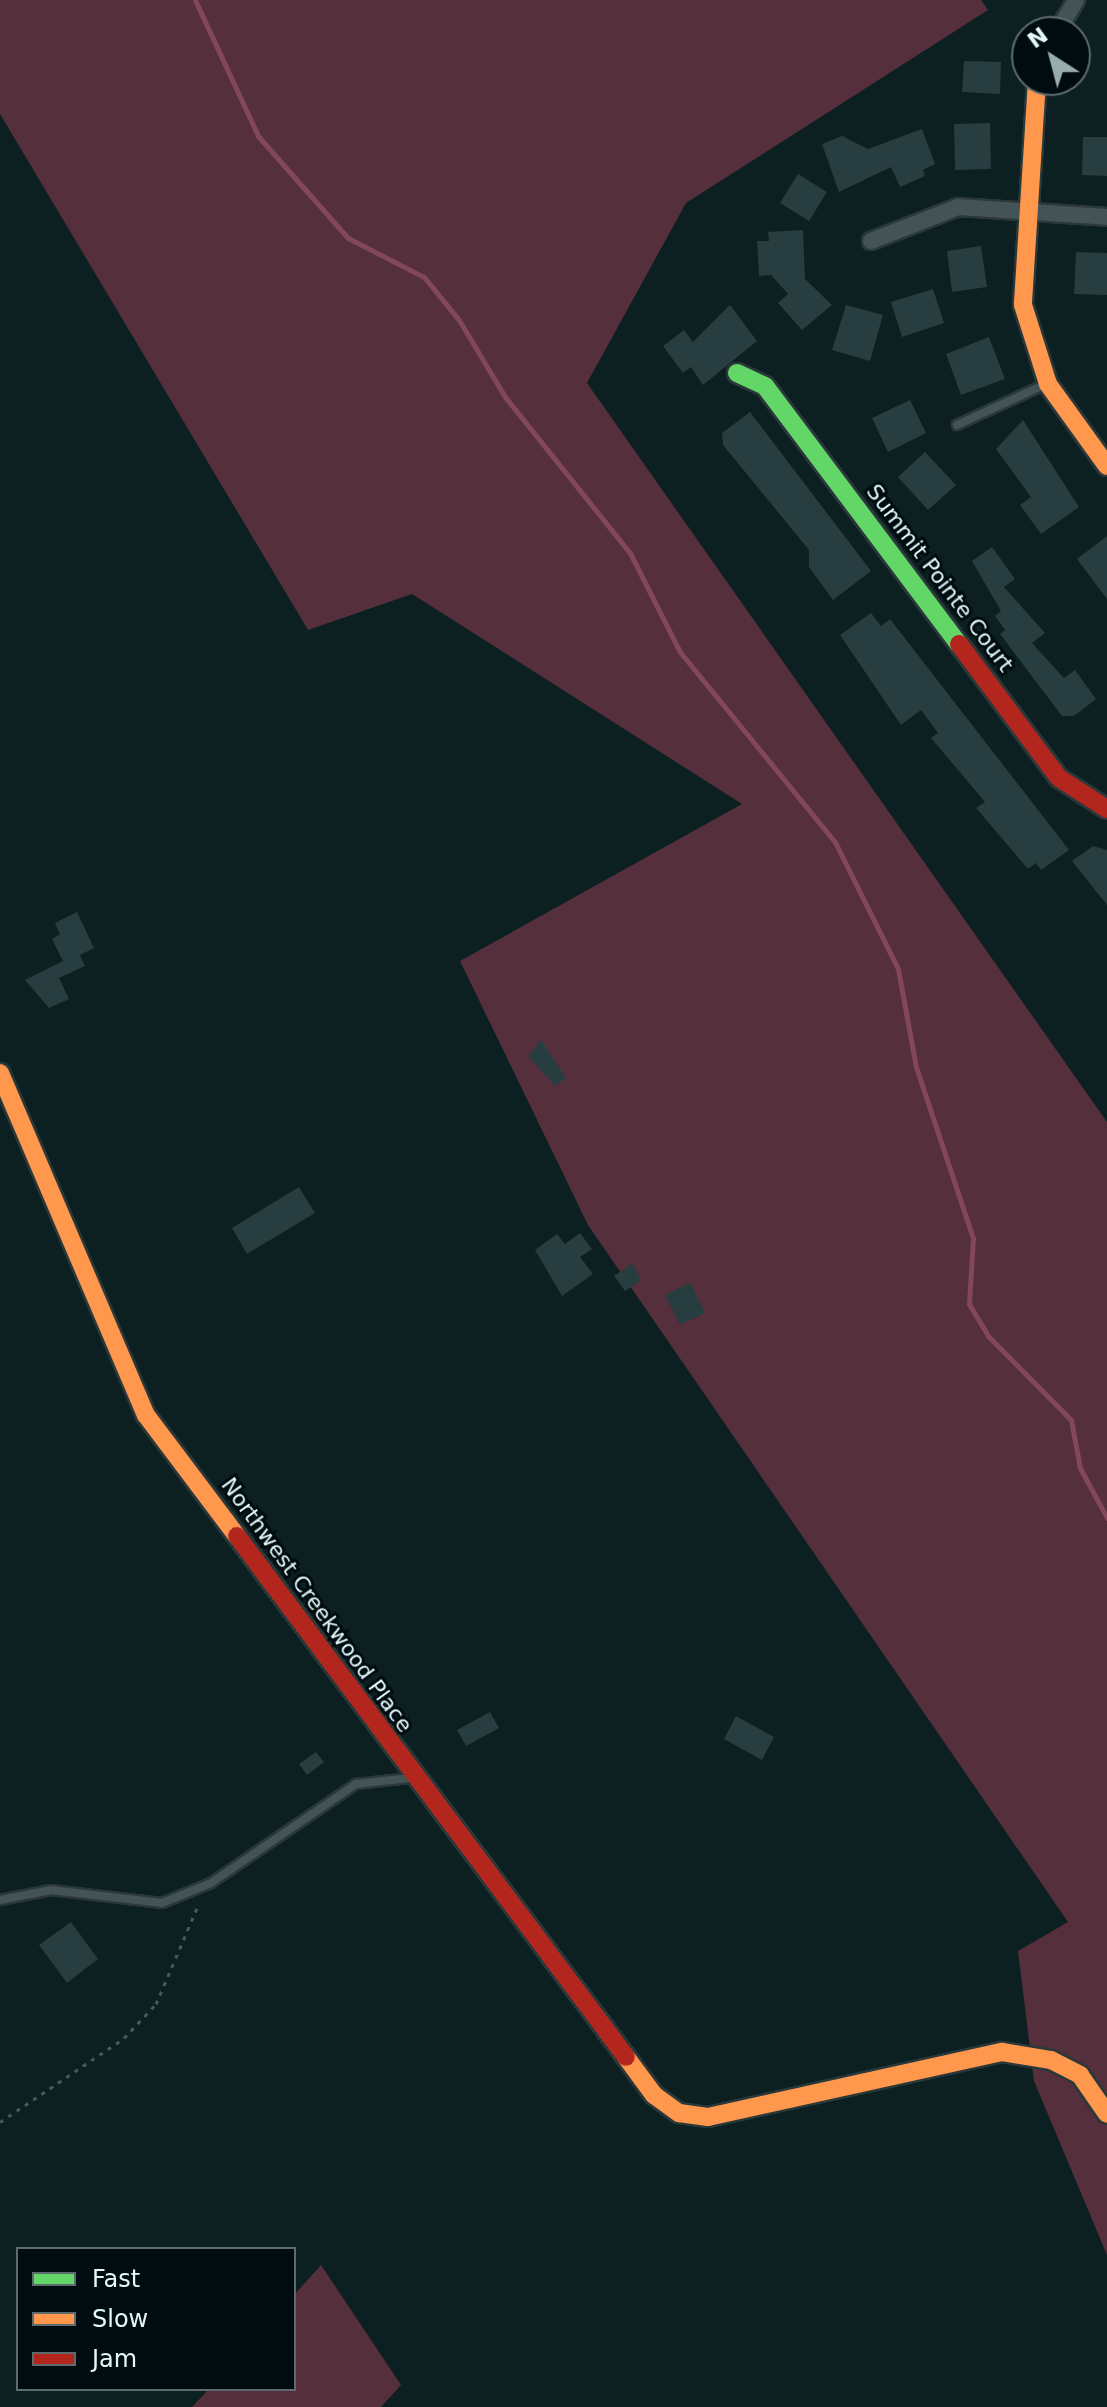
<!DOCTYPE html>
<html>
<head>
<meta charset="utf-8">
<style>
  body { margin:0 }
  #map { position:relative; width:1107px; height:2407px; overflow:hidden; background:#0c1f21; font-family:"DejaVu Sans",sans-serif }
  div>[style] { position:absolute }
  .green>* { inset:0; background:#552f3c }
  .stream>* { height:5px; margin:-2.5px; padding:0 2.5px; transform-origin:2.5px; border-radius:2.5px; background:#83475b }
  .building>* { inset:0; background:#283d3f }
  .path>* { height:3px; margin-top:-1.5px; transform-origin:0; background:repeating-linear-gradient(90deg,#495759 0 4px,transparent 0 10px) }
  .roads { filter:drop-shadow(2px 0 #2b383a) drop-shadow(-2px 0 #2b383a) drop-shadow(0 2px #2b383a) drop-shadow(0 -2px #2b383a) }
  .lane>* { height:8px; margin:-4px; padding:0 4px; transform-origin:4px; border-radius:4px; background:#445456 }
  .street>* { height:16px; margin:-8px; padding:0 8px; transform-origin:8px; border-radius:8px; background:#445456 }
  .fast>* { height:18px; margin:-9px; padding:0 9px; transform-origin:9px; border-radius:9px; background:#63d668 }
  .slow>* { height:18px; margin:-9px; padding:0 9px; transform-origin:9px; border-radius:9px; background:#ff974d }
  .jam>* { height:18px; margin:-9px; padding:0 9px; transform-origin:9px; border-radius:9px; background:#b3261e }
  span { translate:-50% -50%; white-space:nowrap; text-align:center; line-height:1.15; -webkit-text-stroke:6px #000c0f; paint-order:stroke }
  .street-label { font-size:22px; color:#e3f9fd }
  .legend { position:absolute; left:16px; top:2247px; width:280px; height:144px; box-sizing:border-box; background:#000c0f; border:2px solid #5b6b6e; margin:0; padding:10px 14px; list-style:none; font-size:24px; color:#e3f9fd }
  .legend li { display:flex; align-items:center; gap:16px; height:40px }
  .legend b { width:40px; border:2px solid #5b6b6e }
  .north { position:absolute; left:1011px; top:16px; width:80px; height:80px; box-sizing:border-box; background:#000c0f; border:2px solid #5b6b6e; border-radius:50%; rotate:324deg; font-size:22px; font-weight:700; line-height:32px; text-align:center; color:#e3f9fd }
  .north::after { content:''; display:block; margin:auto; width:28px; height:36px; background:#98adb0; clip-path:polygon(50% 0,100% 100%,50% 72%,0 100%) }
</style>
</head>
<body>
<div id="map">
  <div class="green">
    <i style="clip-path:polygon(0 0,981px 0,988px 10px,686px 203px,587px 383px,1107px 1122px,1107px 2255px,1034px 2081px,1018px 1951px,1068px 1922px,588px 1225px,460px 961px,742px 804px,412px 594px,308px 630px,0 114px)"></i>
    <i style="clip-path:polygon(321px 2265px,401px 2385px,381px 2407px,192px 2407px,209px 2389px,294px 2389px,294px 2295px)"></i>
  </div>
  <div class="stream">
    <i style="left:195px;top:0;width:150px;rotate:65.1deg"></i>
    <i style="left:258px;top:136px;width:136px;rotate:48.6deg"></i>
    <i style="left:348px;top:238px;width:85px;rotate:27.2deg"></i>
    <i style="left:424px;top:277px;width:55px;rotate:50.9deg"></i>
    <i style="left:459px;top:320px;width:90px;rotate:59.1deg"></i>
    <i style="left:505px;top:397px;width:200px;rotate:51.3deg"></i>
    <i style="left:630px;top:553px;width:111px;rotate:63.2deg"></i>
    <i style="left:680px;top:652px;width:245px;rotate:50.8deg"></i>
    <i style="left:835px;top:842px;width:142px;rotate:63.6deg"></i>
    <i style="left:898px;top:969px;width:100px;rotate:79.6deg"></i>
    <i style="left:916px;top:1067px;width:180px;rotate:71.6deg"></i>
    <i style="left:973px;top:1238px;width:66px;rotate:93.5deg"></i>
    <i style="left:969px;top:1304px;width:37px;rotate:59deg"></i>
    <i style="left:988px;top:1336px;width:118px;rotate:45.3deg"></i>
    <i style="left:1071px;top:1420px;width:49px;rotate:79.4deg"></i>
    <i style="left:1080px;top:1468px;width:57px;rotate:61.6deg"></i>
  </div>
  <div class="building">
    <i style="clip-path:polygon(964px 61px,1001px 62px,1000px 94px,962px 92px)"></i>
    <i style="clip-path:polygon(990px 123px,991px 169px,955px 170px,954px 124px)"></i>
    <i style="clip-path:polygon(922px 129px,935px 164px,923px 170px,925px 176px,900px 187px,891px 167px,839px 192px,822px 144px,842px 136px,868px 149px)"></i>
    <i style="clip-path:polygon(1083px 137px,1107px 137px,1107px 176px,1082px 175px)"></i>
    <i style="clip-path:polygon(798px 174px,827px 192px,809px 221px,780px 203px)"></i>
    <i style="clip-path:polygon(803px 230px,805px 279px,832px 305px,802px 330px,778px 303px,788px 294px,771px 275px,759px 276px,757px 241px,769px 241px,768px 232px)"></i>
    <i style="clip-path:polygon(981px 246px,987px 287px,952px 292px,947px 251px)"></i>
    <i style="clip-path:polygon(1076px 252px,1107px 253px,1107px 295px,1074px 294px)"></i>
    <i style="clip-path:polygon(933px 289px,944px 323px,902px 337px,891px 302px)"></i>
    <i style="clip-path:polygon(730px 305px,757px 341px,703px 385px,691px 367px,683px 373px,663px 346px,684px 330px,693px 342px)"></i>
    <i style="clip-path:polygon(846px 305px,883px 315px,870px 361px,832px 350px)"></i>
    <i style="clip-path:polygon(989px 337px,1005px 379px,961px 395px,946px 354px)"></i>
    <i style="clip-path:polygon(910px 400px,926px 433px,888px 452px,872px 418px)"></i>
    <i style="clip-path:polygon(750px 412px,871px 571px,833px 600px,809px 567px,809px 550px,723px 445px,722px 433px)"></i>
    <i style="clip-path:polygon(1023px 420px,1079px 507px,1041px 534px,1020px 505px,1031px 497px,996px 449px)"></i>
    <i style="clip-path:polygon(925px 452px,956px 485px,928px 510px,898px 477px)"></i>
    <i style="clip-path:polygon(1107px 536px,1107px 599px,1077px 559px)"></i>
    <i style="clip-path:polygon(992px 547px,1015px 579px,1004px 587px,1045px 633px,1032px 643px,1064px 678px,1075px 670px,1096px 699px,1074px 716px,1062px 716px,1000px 634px,1005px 630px,995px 616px,1001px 611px,972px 561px)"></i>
    <i style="clip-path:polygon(871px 613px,881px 626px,890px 619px,1069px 850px,1041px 870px,1036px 863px,1028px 869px,976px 808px,985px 802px,931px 738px,938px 733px,921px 710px,901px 725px,840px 635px)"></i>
    <i style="clip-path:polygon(1093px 846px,1107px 850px,1107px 905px,1072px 861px)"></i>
    <i style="clip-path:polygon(77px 912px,94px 948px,80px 955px,85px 966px,59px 978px,69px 999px,49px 1008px,25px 980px,63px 961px,52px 939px,60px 934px,55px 923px)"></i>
    <i style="clip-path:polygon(541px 1040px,566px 1078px,555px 1086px,528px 1056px)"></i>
    <i style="clip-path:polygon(299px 1187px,315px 1213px,247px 1254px,232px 1228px)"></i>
    <i style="clip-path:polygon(580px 1233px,592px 1249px,580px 1257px,593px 1274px,562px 1296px,535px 1250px,557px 1234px,565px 1244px)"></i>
    <i style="clip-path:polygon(633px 1263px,641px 1280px,625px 1291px,614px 1276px)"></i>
    <i style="clip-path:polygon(690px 1282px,705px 1313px,680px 1325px,665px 1295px)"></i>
    <i style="clip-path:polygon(490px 1712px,499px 1728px,466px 1746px,457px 1730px)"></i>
    <i style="clip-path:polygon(736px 1716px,774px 1737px,762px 1760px,724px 1739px)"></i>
    <i style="clip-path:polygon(316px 1752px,324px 1762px,307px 1775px,299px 1764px)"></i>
    <i style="clip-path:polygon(71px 1922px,98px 1959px,67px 1983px,39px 1945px)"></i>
  </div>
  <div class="path">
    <i style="left:0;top:2122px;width:150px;rotate:-34.1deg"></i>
    <i style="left:124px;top:2038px;width:47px;rotate:-46.7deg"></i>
    <i style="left:156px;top:2004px;width:110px;rotate:-66.9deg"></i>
  </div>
  <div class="roads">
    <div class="lane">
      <i style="left:957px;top:425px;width:96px;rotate:-24.7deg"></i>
      <i style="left:0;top:1900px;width:52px;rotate:-11.1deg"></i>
      <i style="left:51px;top:1890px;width:112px;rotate:6.7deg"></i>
      <i style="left:162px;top:1903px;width:53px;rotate:-22.2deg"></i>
      <i style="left:211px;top:1883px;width:176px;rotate:-34.3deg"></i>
      <i style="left:356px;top:1784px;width:54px;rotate:-6.3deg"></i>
    </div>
    <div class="street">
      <i style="left:1057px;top:32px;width:37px;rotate:-59deg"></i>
      <i style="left:871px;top:241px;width:93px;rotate:-21.3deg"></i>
      <i style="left:958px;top:207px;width:149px;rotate:3.8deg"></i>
    </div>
    <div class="fast">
      <i style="left:737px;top:373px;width:31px;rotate:25deg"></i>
      <i style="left:765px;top:386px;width:323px;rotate:53.1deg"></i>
    </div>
    <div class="slow">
      <i style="left:1037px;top:80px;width:225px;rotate:93.6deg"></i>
      <i style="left:1023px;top:305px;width:83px;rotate:72.4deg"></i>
      <i style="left:1048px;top:384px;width:101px;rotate:54.3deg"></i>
      <i style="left:0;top:1073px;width:372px;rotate:66.9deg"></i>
      <i style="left:146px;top:1415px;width:151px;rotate:53.1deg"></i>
      <i style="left:626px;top:2057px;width:47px;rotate:53.6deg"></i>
      <i style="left:654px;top:2095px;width:31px;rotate:36deg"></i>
      <i style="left:679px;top:2113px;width:29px;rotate:8deg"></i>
      <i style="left:708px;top:2117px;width:301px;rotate:-12.5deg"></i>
      <i style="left:1002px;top:2052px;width:50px;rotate:9.3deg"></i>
      <i style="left:1051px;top:2060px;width:33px;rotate:27deg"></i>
      <i style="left:1080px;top:2075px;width:47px;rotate:55.3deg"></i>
    </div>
    <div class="jam">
      <i style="left:959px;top:644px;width:167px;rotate:53.3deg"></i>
      <i style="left:1059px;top:778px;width:57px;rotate:32.9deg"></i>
      <i style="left:237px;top:1536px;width:650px;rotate:53.25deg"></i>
    </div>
  </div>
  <div class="street-label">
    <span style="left:940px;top:578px;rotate:53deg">Summit Pointe Court</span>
    <span style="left:317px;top:1605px;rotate:54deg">Northwest Creekwood Place</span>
  </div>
  <ul class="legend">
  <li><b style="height:10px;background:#63d668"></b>Fast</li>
  <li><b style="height:10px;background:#ff974d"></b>Slow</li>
  <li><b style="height:10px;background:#b3261e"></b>Jam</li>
  </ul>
  <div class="north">N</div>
</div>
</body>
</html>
